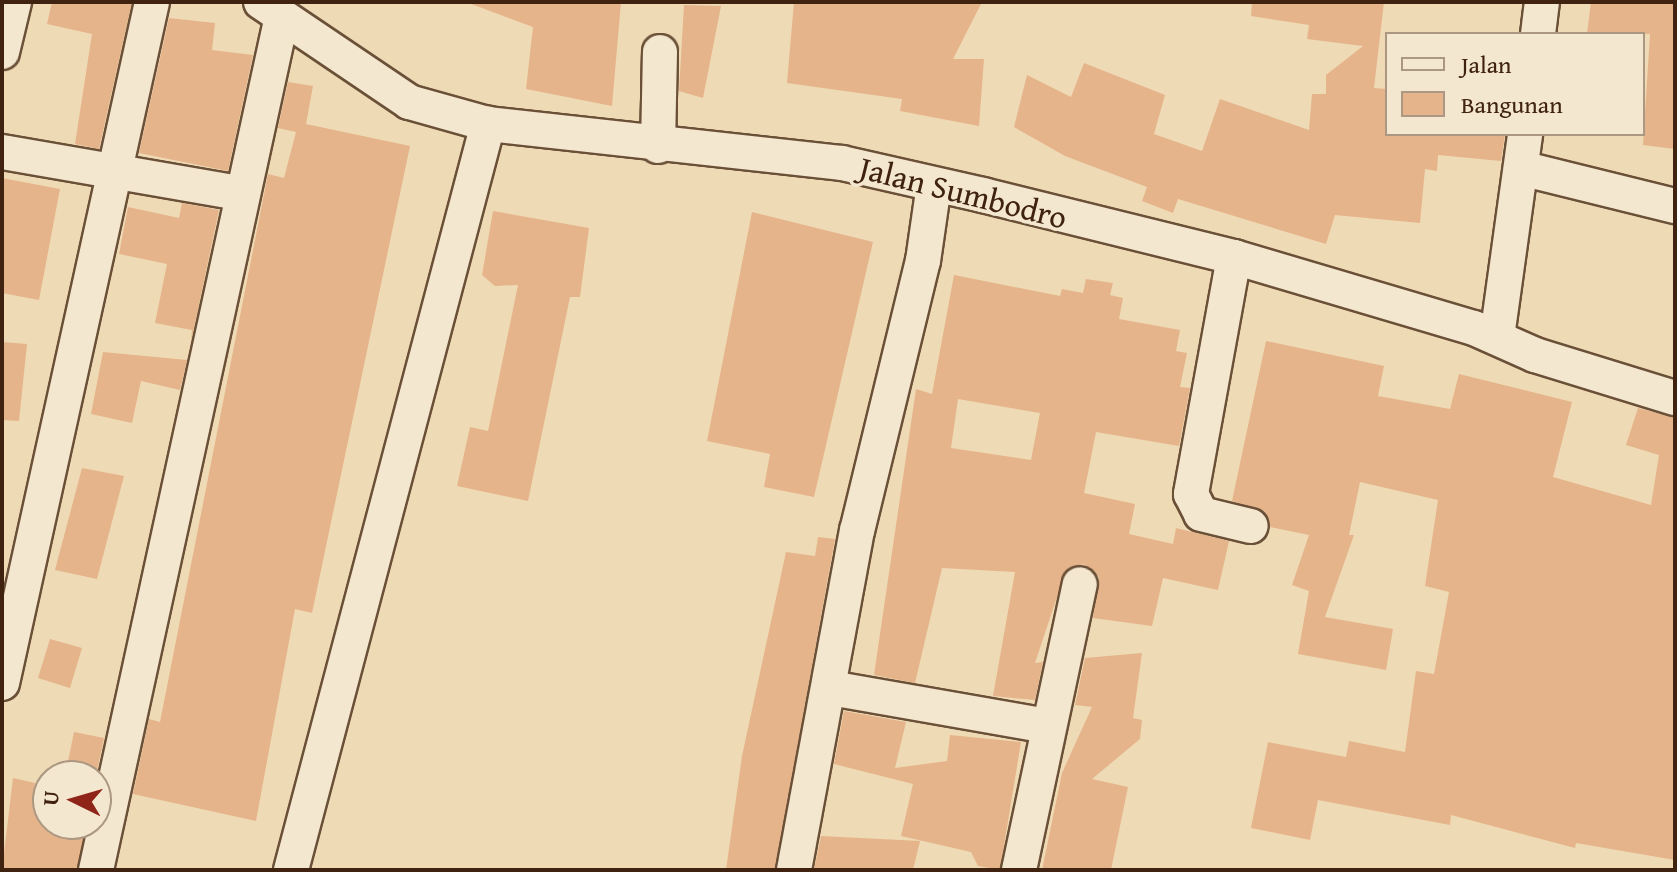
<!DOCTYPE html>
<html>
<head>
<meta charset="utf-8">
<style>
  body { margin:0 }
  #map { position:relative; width:1677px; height:872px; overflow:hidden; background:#eedab5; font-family:"Gentium Book Plus",serif }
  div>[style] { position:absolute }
  .building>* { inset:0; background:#e6b48b }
  .roads { filter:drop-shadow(2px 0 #6b5038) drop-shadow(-2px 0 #6b5038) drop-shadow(0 2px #6b5038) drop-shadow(0 -2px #6b5038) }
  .minor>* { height:34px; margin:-17px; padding:0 17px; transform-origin:17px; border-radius:17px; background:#f4e7cf }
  span { translate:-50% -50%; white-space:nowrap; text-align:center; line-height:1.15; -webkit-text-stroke:7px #f4e7cf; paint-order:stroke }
  .street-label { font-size:32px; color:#3f220f }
  .frame { position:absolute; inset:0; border:4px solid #3f220f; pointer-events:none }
  .legend { position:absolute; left:1385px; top:32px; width:260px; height:104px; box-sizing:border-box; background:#f4e7cf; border:2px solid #ac9882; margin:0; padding:10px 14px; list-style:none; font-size:24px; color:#3f220f }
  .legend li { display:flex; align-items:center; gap:16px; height:40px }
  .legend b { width:40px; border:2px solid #ac9882 }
  .north { position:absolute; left:32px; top:760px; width:80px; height:80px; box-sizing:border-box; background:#f4e7cf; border:2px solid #ac9882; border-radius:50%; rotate:275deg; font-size:22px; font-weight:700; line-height:32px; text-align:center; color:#3f220f }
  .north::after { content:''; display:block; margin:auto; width:28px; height:36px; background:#8f2418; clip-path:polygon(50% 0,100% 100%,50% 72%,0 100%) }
</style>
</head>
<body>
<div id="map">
  <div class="building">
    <i style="clip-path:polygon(52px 2px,132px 2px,99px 149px,75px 144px,92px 34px,47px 24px)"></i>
    <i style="clip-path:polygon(466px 2px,621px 2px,612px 106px,526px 89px,533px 27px)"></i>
    <i style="clip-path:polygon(794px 2px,982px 2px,953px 59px,984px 59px,979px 126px,900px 111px,902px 99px,787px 83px)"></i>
    <i style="clip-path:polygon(1252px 2px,1384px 2px,1374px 88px,1387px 89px,1387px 134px,1505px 134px,1501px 161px,1438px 155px,1437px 171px,1425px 169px,1420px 223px,1335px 215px,1326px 244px,1178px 199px,1173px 213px,1142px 201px,1147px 187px,1065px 156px,1014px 127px,1027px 75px,1071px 97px,1084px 63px,1165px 95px,1154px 134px,1202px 151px,1220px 99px,1309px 130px,1312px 94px,1326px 94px,1326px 75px,1363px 46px,1307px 39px,1309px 25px,1251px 16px)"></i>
    <i style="clip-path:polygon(1591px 2px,1675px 2px,1675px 149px,1643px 145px,1650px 34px,1587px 34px)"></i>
    <i style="clip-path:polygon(684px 5px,721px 6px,703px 98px,679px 91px)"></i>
    <i style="clip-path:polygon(169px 18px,215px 23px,212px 50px,253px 55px,228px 171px,139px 153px)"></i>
    <i style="clip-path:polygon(288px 82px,313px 86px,306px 124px,410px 146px,312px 613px,295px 609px,256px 821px,133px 794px,149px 719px,160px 722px,268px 174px,284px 178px,296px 132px,278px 128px)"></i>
    <i style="clip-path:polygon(2px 178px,60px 189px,39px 300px,2px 293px)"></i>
    <i style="clip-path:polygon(182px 203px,219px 210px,191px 342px,192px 330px,155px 323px,167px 264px,119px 254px,128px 207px,179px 218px)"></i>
    <i style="clip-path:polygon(493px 211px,589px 228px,580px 297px,570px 297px,528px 501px,457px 486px,470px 427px,488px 431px,518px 285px,495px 286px,482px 275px)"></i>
    <i style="clip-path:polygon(752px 212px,873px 242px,814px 497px,764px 487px,770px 454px,707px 441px)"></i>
    <i style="clip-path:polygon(evenodd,954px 275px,1060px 296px,1062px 289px,1083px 293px,1086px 279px,1113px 283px,1110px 295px,1123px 298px,1119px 319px,1180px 330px,1176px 351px,1187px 353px,1180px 387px,1190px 388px,1179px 446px,1096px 432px,1084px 493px,1135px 504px,1129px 534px,1173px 544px,1176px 528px,1229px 541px,1218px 590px,1163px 578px,1152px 626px,1093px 618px,1099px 577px,1083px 564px,1066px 570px,1035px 663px,1043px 662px,1035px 700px,993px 696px,1015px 572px,942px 568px,915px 683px,874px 675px,916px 389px,932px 394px,954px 275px,958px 399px,1040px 413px,1031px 460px,951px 448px,958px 399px)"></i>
    <i style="clip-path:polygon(1266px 341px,1384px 366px,1378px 396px,1450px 409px,1459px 374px,1572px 402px,1553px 477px,1651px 505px,1659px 455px,1626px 445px,1638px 408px,1675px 418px,1675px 860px,1576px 843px,1575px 848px,1451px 815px,1450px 825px,1318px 800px,1310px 840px,1251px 828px,1268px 742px,1346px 757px,1349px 741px,1405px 752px,1416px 671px,1434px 674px,1449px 592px,1425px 586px,1438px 500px,1360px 482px,1349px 535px,1354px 535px,1325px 617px,1393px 629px,1386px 670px,1298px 654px,1309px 591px,1292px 585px,1309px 535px,1270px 527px,1264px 511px,1232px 501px)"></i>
    <i style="clip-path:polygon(2px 342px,27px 344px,19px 421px,2px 420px)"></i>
    <i style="clip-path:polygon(103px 352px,187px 360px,180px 390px,141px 381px,132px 423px,91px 414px)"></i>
    <i style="clip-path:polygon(82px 468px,124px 476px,97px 579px,55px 570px)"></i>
    <i style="clip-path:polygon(818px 537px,835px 539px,775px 870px,726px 870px,742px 756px,786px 552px,815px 556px)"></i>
    <i style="clip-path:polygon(50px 639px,82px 648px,70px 688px,38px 678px)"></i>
    <i style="clip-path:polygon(1142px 653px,1133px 718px,1142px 720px,1140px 739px,1092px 779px,1128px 787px,1111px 870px,1042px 870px,1062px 773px,1092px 707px,1075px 705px,1085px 658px)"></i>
    <i style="clip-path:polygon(844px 711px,906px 722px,895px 768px,947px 761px,950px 735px,1021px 742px,1000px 870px,978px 866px,971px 852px,901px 836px,913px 784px,834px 764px)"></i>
    <i style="clip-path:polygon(74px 732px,104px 738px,96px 776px,65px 776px)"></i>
    <i style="clip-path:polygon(13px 778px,48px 786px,48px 824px,86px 824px,77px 870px,2px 870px)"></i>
    <i style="clip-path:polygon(821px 836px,920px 841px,913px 870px,814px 870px)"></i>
  </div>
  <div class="roads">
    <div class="minor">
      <i style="left:261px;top:2px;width:179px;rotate:34deg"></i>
      <i style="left:409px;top:102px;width:82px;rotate:15.6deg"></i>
      <i style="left:488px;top:124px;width:356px;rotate:6.3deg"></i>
      <i style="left:842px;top:163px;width:145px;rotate:12.8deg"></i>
      <i style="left:983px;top:195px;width:259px;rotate:13.9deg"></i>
      <i style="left:1234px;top:257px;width:250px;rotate:16.5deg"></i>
      <i style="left:1474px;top:328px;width:67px;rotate:23.9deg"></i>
      <i style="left:1535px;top:355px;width:146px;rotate:17.1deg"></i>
      <i style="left:1538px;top:34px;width:32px;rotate:-83deg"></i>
      <i style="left:2px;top:52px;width:51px;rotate:-76.5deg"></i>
      <i style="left:658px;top:146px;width:94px;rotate:-88.8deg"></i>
      <i style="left:2px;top:152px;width:241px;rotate:9.8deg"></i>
      <i style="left:1521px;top:168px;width:159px;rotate:13.9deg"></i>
      <i style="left:1234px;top:257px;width:241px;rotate:100.3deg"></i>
      <i style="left:1191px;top:494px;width:22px;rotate:63deg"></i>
      <i style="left:1201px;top:514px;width:51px;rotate:13.5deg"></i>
      <i style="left:1497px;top:337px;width:205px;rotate:-82.1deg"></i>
      <i style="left:2px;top:683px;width:697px;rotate:-77.58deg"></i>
      <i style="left:830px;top:688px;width:221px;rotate:9.9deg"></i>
      <i style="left:96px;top:870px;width:869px;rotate:-77.71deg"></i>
      <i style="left:291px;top:870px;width:772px;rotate:-75.21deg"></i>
      <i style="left:794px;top:870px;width:345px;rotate:-79.5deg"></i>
      <i style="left:857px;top:531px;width:278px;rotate:-76.3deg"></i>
      <i style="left:923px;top:261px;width:77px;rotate:-81.8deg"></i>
      <i style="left:1019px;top:870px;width:292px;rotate:-78deg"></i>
    </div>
  </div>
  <div class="street-label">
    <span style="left:963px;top:193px;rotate:14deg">Jalan Sumbodro</span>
  </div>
  <div class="frame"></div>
  <ul class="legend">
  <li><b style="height:10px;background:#f4e7cf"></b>Jalan</li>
  <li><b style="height:22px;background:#e6b48b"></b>Bangunan</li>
  </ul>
  <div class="north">U</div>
</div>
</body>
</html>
